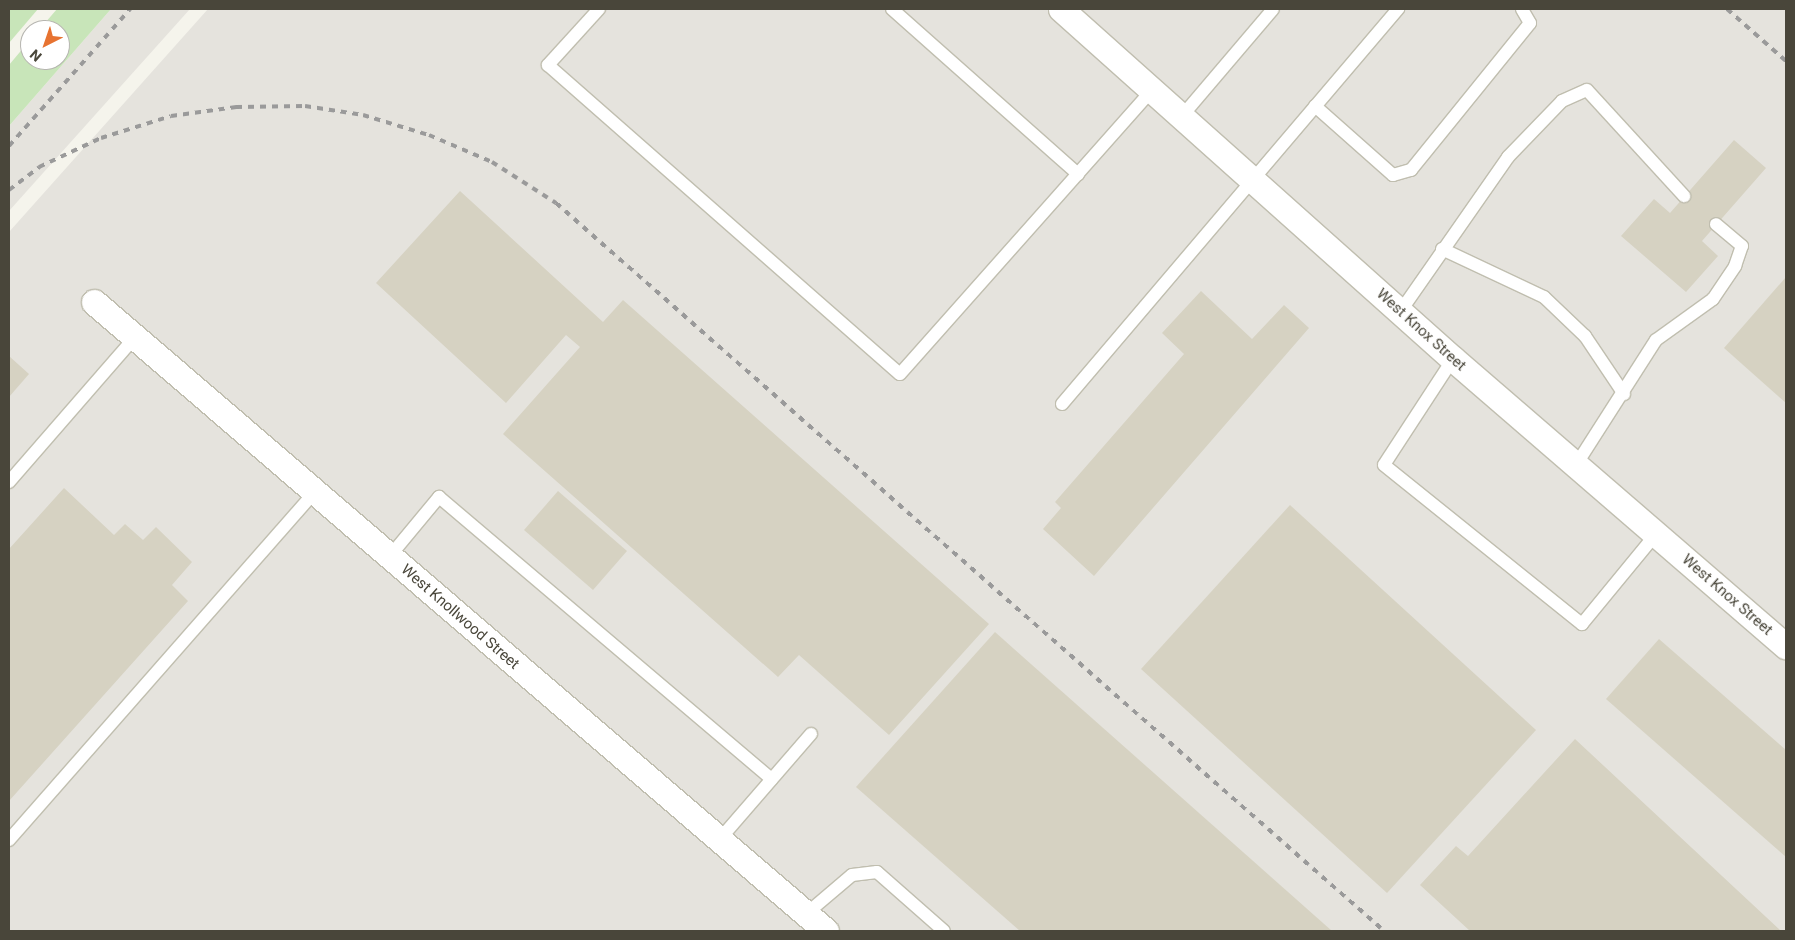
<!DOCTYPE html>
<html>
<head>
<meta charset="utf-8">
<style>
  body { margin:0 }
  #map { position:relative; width:1795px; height:940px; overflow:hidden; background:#f5f4ec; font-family:Roboto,sans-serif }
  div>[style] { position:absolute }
  .industrial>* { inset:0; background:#e5e3dd }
  .green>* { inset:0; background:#c8e5b9 }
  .building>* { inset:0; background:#d6d2c2 }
  .roads { filter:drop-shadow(1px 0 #c0beaf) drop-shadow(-1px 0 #c0beaf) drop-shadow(0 1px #c0beaf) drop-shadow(0 -1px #c0beaf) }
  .service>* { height:12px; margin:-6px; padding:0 6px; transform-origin:6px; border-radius:6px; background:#fff }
  .minor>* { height:25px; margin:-12.5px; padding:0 12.5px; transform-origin:12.5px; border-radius:12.5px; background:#fff }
  .rail>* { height:4px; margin-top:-2px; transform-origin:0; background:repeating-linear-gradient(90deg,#9a9a9a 0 6px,transparent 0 12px) }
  span { translate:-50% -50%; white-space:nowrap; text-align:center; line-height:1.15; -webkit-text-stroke:5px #fff; paint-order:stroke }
  .street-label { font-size:15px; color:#49463a }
  .frame { position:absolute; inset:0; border:10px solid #49463a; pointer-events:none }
  .north { position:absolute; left:20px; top:20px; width:50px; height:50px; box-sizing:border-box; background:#fff; border:1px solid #b6b5b0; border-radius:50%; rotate:221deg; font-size:14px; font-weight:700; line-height:20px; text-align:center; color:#49463a }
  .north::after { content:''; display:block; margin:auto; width:18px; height:22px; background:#e77331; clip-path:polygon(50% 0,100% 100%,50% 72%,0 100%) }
</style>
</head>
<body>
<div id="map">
  <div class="industrial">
    <i style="clip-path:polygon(111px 9px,190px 9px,9px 211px,9px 126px)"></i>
    <i style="clip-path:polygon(208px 9px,1786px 9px,1786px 931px,9px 931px,9px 232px)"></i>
  </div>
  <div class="green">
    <i style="clip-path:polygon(9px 9px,38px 9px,9px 43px)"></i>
    <i style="clip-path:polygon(57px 9px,111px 9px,9px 126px,9px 65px,30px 40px,30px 60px,60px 60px,60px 30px,39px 30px)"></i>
  </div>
  <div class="building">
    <i style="clip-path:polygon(1734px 140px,1766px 168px,1702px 241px,1718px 256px,1686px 292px,1621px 236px,1654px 199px,1670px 213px)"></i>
    <i style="clip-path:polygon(460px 191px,603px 322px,623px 300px,989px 624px,889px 735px,799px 655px,778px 677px,503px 434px,580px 347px,566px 335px,506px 403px,376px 283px)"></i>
    <i style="clip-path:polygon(1786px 277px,1786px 403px,1724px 348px)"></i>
    <i style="clip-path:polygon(1201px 291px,1252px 339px,1284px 305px,1309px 328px,1094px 576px,1043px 529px,1061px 508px,1055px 502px,1184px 354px,1162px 333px)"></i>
    <i style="clip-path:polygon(9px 356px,29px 374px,9px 397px)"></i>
    <i style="clip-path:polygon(64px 488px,114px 535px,125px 524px,143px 540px,156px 527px,192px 562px,172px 585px,188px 601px,9px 801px,9px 549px)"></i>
    <i style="clip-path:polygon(558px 491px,627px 551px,593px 590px,524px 530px)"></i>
    <i style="clip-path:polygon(1290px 505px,1536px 730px,1387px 893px,1141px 669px)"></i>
    <i style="clip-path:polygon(995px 632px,1332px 931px,1020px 931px,856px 787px)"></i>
    <i style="clip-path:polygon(1659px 639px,1786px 750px,1786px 857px,1606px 699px)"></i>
    <i style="clip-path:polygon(1575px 739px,1781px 931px,1470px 931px,1420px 885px,1456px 846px,1468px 856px)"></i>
  </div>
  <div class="roads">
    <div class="service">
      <i style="left:599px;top:9px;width:76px;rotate:132.3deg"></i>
      <i style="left:548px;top:65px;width:468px;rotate:41.3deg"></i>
      <i style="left:900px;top:374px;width:380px;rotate:-48.4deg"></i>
      <i style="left:892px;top:9px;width:249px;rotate:41.6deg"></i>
      <i style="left:1315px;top:106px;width:104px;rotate:41.5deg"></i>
      <i style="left:1393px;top:175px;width:19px;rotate:-16deg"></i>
      <i style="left:1411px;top:170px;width:189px;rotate:-51deg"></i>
      <i style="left:1530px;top:23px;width:16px;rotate:-120deg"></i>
      <i style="left:1182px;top:116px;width:140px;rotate:-49.6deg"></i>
      <i style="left:1442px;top:249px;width:113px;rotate:25.2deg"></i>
      <i style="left:1544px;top:297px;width:57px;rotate:43.6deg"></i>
      <i style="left:1585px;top:336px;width:70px;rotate:56.1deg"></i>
      <i style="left:1400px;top:312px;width:189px;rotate:-55.1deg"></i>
      <i style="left:1508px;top:157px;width:78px;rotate:-46deg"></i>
      <i style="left:1562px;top:101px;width:27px;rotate:-24deg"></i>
      <i style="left:1587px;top:90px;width:144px;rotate:47.5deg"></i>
      <i style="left:1453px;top:359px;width:126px;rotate:123.1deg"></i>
      <i style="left:1384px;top:465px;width:254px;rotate:38.8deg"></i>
      <i style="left:1582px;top:624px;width:117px;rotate:-50.6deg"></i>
      <i style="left:1062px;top:404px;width:519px;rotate:-49.61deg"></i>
      <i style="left:1576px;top:465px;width:148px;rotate:-57.4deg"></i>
      <i style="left:1656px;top:340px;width:70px;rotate:-35.7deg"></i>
      <i style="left:1713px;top:299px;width:40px;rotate:-56deg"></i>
      <i style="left:1735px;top:266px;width:21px;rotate:-71deg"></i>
      <i style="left:1742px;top:246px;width:34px;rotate:-140deg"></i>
      <i style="left:9px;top:482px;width:192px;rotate:-49deg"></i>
      <i style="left:390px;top:556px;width:77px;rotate:-50.3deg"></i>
      <i style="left:439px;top:497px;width:436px;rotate:40.3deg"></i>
      <i style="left:720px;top:839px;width:139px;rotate:-49.1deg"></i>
      <i style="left:9px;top:840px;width:463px;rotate:-48.7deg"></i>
      <i style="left:806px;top:914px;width:60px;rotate:-40.3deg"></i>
      <i style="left:852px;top:875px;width:25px;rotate:-7deg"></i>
      <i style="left:877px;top:872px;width:89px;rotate:41.4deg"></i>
    </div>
    <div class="minor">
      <i style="left:1061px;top:9px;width:526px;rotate:41.76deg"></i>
      <i style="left:1453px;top:359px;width:440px;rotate:40.8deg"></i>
      <i style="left:94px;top:302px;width:965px;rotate:40.67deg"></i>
    </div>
  </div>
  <div class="rail">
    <i style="left:1727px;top:9px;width:79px;rotate:41.4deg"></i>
    <i style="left:9px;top:146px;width:183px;rotate:-48.5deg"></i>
    <i style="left:9px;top:190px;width:38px;rotate:-37deg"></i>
    <i style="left:39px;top:167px;width:68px;rotate:-25.1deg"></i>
    <i style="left:101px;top:138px;width:73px;rotate:-17.4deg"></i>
    <i style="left:171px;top:116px;width:66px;rotate:-7.9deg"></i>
    <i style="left:236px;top:107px;width:69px;rotate:-0.8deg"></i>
    <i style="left:305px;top:106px;width:59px;rotate:8.8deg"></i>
    <i style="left:363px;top:115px;width:69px;rotate:16.9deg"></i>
    <i style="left:429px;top:135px;width:69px;rotate:23.2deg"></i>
    <i style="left:492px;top:162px;width:76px;rotate:32.6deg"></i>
    <i style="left:556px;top:203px;width:1103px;rotate:41.32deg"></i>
  </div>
  <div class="street-label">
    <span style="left:1421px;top:330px;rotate:42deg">West Knox Street</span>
    <span style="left:1727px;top:595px;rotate:41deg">West Knox Street</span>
    <span style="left:460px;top:617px;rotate:41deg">West Knollwood Street</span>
  </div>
  <div class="frame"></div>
  <div class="north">N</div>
</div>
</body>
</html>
